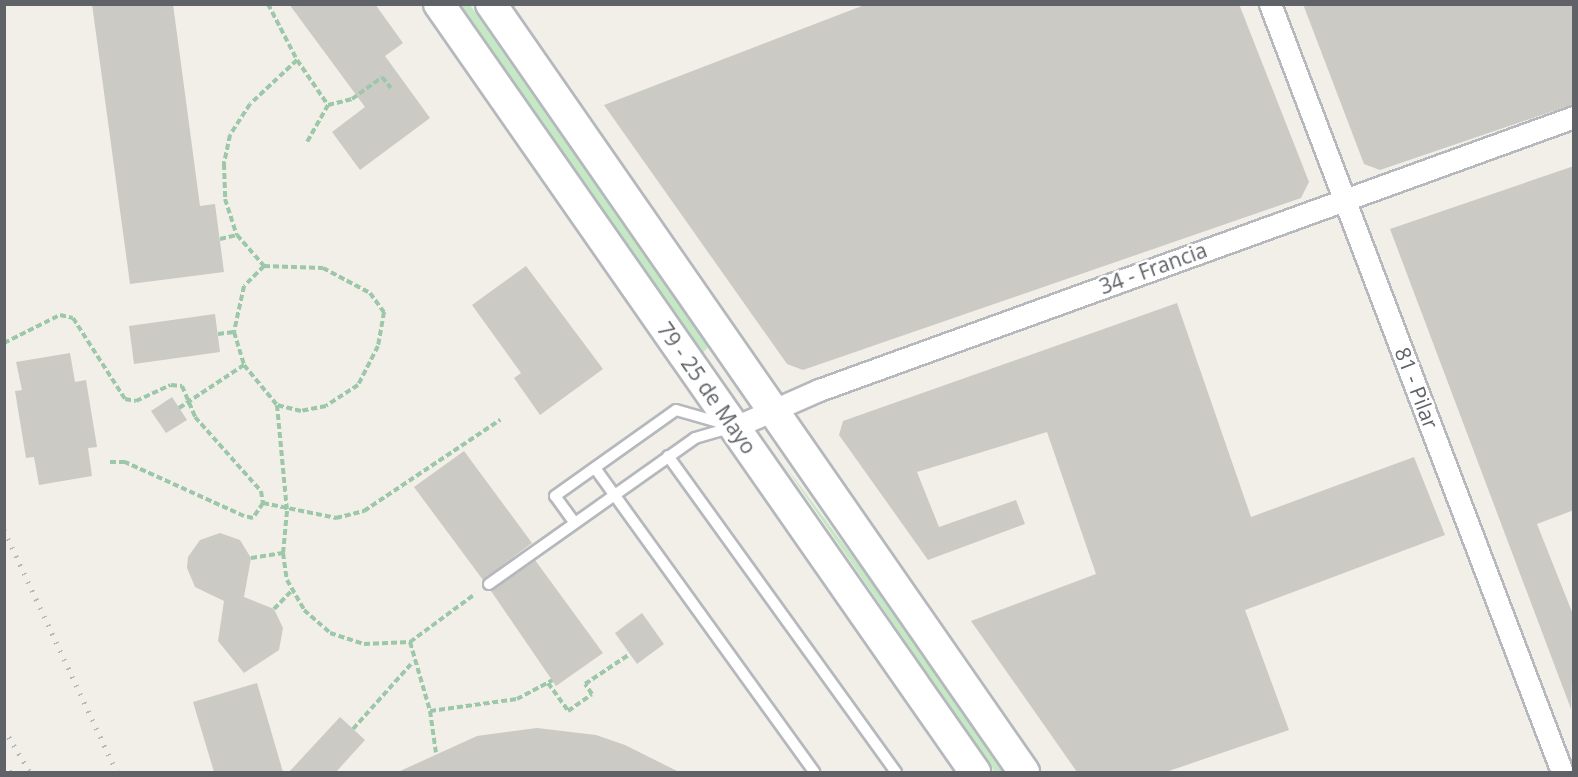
<!DOCTYPE html>
<html>
<head>
<meta charset="utf-8">
<style>
  body { margin:0 }
  #map { position:relative; width:1578px; height:777px; overflow:hidden; background:#f1efe8; font-family:"Open Sans",sans-serif }
  div>[style] { position:absolute }
  .green>* { inset:0; background:#c5e8c5 }
  .building>* { inset:0; background:#cccac5 }
  .path>* { height:4px; margin-top:-2px; transform-origin:0; background:repeating-linear-gradient(90deg,#9cc7a9 0 6px,transparent 0 9px) }
  .roads { filter:drop-shadow(2px 0 #b5b8bc) drop-shadow(-2px 0 #b5b8bc) drop-shadow(0 2px #b5b8bc) drop-shadow(0 -2px #b5b8bc) }
  .service>* { height:10px; margin:-5px; padding:0 5px; transform-origin:5px; border-radius:5px; background:#fff }
  .minor>* { height:21px; margin:-10.5px; padding:0 10.5px; transform-origin:10.5px; border-radius:10.5px; background:#fff }
  .secondary>* { height:30px; margin:-15px; padding:0 15px; transform-origin:15px; border-radius:15px; background:#fff }
  .rail>* { height:4.5px; margin-top:-2.25px; transform-origin:0; background:repeating-linear-gradient(90deg,#b6b7b8 0 1.5px,transparent 0 9.5px) }
  span { translate:-50% -50%; white-space:nowrap; text-align:center; line-height:1.15; -webkit-text-stroke:5px #fff; paint-order:stroke }
  .street-label { font-size:21px; color:#5f6368 }
  .frame { position:absolute; inset:0; border:6px solid #5f6368; pointer-events:none }
</style>
</head>
<body>
<div id="map">
  <div class="green">
    <i style="clip-path:polygon(460px 5px,470px 5px,709px 347px,702px 353px)"></i>
    <i style="clip-path:polygon(783px 463px,862px 569px,1004px 772px,995px 772px)"></i>
  </div>
  <div class="building">
    <i style="clip-path:polygon(92px 4px,173px 4px,200px 206px,215px 204px,224px 272px,130px 284px)"></i>
    <i style="clip-path:polygon(289px 4px,375px 4px,403px 43px,385px 56px,430px 118px,360px 170px,332px 132px,365px 107px)"></i>
    <i style="clip-path:polygon(867px 4px,1239px 4px,1309px 182px,1301px 198px,803px 370px,787px 364px,604px 105px)"></i>
    <i style="clip-path:polygon(1303px 4px,1574px 4px,1574px 104px,1380px 170px,1364px 164px)"></i>
    <i style="clip-path:polygon(1574px 166px,1574px 510px,1537px 524px,1574px 617px,1571px 709px,1390px 229px)"></i>
    <i style="clip-path:polygon(526px 266px,603px 369px,540px 415px,514px 378px,521px 373px,472px 305px)"></i>
    <i style="clip-path:polygon(1177px 303px,1251px 517px,1414px 457px,1445px 535px,1245px 610px,1289px 730px,1166px 772px,1077px 772px,971px 621px,1096px 574px,1047px 432px,917px 472px,939px 527px,1016px 500px,1025px 524px,928px 560px,839px 435px,843px 421px)"></i>
    <i style="clip-path:polygon(215px 314px,220px 352px,134px 364px,129px 326px)"></i>
    <i style="clip-path:polygon(70px 353px,75px 382px,86px 380px,97px 447px,88px 448px,92px 476px,39px 485px,34px 457px,26px 458px,15px 391px,22px 390px,16px 362px)"></i>
    <i style="clip-path:polygon(172px 397px,187px 420px,166px 433px,151px 411px)"></i>
    <i style="clip-path:polygon(464px 451px,532px 543px,483px 580px,414px 487px)"></i>
    <i style="clip-path:polygon(220px 533px,240px 540px,251px 558px,244px 597px,274px 609px,283px 628px,279px 650px,244px 673px,218px 641px,224px 601px,195px 587px,187px 568px,188px 557px,200px 540px)"></i>
    <i style="clip-path:polygon(535px 560px,603px 653px,556px 686px,491px 591px)"></i>
    <i style="clip-path:polygon(642px 613px,664px 644px,637px 664px,615px 633px)"></i>
    <i style="clip-path:polygon(257px 683px,283px 772px,214px 772px,193px 702px)"></i>
    <i style="clip-path:polygon(340px 717px,365px 740px,336px 772px,289px 772px)"></i>
    <i style="clip-path:polygon(537px 728px,596px 735px,625px 745px,679px 772px,398px 772px,477px 736px)"></i>
  </div>
  <div class="path">
    <i style="left:268px;top:4px;width:63px;rotate:62.6deg"></i>
    <i style="left:297px;top:60px;width:64px;rotate:136.9deg"></i>
    <i style="left:250px;top:104px;width:37px;rotate:123deg"></i>
    <i style="left:230px;top:135px;width:30px;rotate:102deg"></i>
    <i style="left:224px;top:164px;width:35px;rotate:88deg"></i>
    <i style="left:225px;top:199px;width:38px;rotate:72deg"></i>
    <i style="left:237px;top:235px;width:41px;rotate:48.9deg"></i>
    <i style="left:264px;top:266px;width:28px;rotate:135deg"></i>
    <i style="left:244px;top:286px;width:47px;rotate:102.3deg"></i>
    <i style="left:234px;top:332px;width:34px;rotate:73deg"></i>
    <i style="left:244px;top:365px;width:52px;rotate:50.5deg"></i>
    <i style="left:277px;top:405px;width:106px;rotate:84.6deg"></i>
    <i style="left:287px;top:511px;width:42px;rotate:95.4deg"></i>
    <i style="left:283px;top:553px;width:27px;rotate:82deg"></i>
    <i style="left:287px;top:580px;width:34px;rotate:60deg"></i>
    <i style="left:304px;top:610px;width:35px;rotate:41deg"></i>
    <i style="left:330px;top:633px;width:36px;rotate:18deg"></i>
    <i style="left:364px;top:644px;width:46px;rotate:-2.5deg"></i>
    <i style="left:410px;top:642px;width:72px;rotate:73.8deg"></i>
    <i style="left:430px;top:711px;width:42px;rotate:81.9deg"></i>
    <i style="left:297px;top:60px;width:55px;rotate:55.4deg"></i>
    <i style="left:328px;top:105px;width:43px;rotate:119.6deg"></i>
    <i style="left:328px;top:105px;width:25px;rotate:-14deg"></i>
    <i style="left:352px;top:99px;width:37px;rotate:-36deg"></i>
    <i style="left:382px;top:77px;width:14px;rotate:51deg"></i>
    <i style="left:220px;top:239px;width:17px;rotate:-13deg"></i>
    <i style="left:264px;top:266px;width:59px;rotate:1.9deg"></i>
    <i style="left:323px;top:268px;width:53px;rotate:28deg"></i>
    <i style="left:370px;top:293px;width:24px;rotate:54deg"></i>
    <i style="left:384px;top:312px;width:35px;rotate:100deg"></i>
    <i style="left:378px;top:346px;width:44px;rotate:117.1deg"></i>
    <i style="left:358px;top:385px;width:38px;rotate:147deg"></i>
    <i style="left:326px;top:406px;width:25px;rotate:169deg"></i>
    <i style="left:301px;top:411px;width:25px;rotate:-166deg"></i>
    <i style="left:218px;top:334px;width:16px;rotate:-7deg"></i>
    <i style="left:4px;top:343px;width:63px;rotate:-26.6deg"></i>
    <i style="left:60px;top:315px;width:13px;rotate:13deg"></i>
    <i style="left:73px;top:318px;width:96px;rotate:57.3deg"></i>
    <i style="left:125px;top:399px;width:11px;rotate:10deg"></i>
    <i style="left:136px;top:401px;width:38px;rotate:-25deg"></i>
    <i style="left:171px;top:385px;width:11px;rotate:5deg"></i>
    <i style="left:182px;top:386px;width:34px;rotate:67deg"></i>
    <i style="left:195px;top:417px;width:99px;rotate:48.3deg"></i>
    <i style="left:261px;top:491px;width:12px;rotate:81deg"></i>
    <i style="left:263px;top:503px;width:18px;rotate:124deg"></i>
    <i style="left:253px;top:518px;width:9px;rotate:-167deg"></i>
    <i style="left:244px;top:516px;width:131px;rotate:-155.6deg"></i>
    <i style="left:125px;top:462px;width:18px;rotate:180deg"></i>
    <i style="left:179px;top:408px;width:78px;rotate:-33.5deg"></i>
    <i style="left:263px;top:503px;width:75px;rotate:11.6deg"></i>
    <i style="left:336px;top:518px;width:29px;rotate:-14deg"></i>
    <i style="left:364px;top:511px;width:164px;rotate:-33.8deg"></i>
    <i style="left:251px;top:558px;width:32px;rotate:-9deg"></i>
    <i style="left:274px;top:609px;width:28px;rotate:-46deg"></i>
    <i style="left:410px;top:642px;width:81px;rotate:-36.4deg"></i>
    <i style="left:548px;top:683px;width:34px;rotate:54deg"></i>
    <i style="left:568px;top:711px;width:29px;rotate:-35deg"></i>
    <i style="left:592px;top:694px;width:12px;rotate:-125deg"></i>
    <i style="left:585px;top:684px;width:54px;rotate:-33.7deg"></i>
    <i style="left:430px;top:711px;width:88px;rotate:-7.9deg"></i>
    <i style="left:517px;top:699px;width:40px;rotate:-28deg"></i>
    <i style="left:353px;top:729px;width:90px;rotate:-48.2deg"></i>
  </div>
  <div class="roads">
    <div class="service">
      <i style="left:668px;top:456px;width:390px;rotate:54.2deg"></i>
      <i style="left:595px;top:468px;width:375px;rotate:54.2deg"></i>
      <i style="left:574px;top:522px;width:32px;rotate:-126deg"></i>
      <i style="left:555px;top:496px;width:148px;rotate:-35.4deg"></i>
      <i style="left:676px;top:410px;width:51px;rotate:15.9deg"></i>
      <i style="left:489px;top:584px;width:252px;rotate:-35.3deg"></i>
      <i style="left:695px;top:438px;width:37px;rotate:-16deg"></i>
    </div>
    <div class="minor">
      <i style="left:1270px;top:4px;width:822px;rotate:69.18deg"></i>
      <i style="left:735px;top:427px;width:92px;rotate:-23.8deg"></i>
      <i style="left:819px;top:390px;width:803px;rotate:-19.88deg"></i>
    </div>
    <div class="secondary">
      <i style="left:439px;top:4px;width:937px;rotate:55.09deg"></i>
      <i style="left:491px;top:4px;width:935px;rotate:55.24deg"></i>
    </div>
  </div>
  <div class="rail">
    <i style="left:4px;top:530px;width:267px;rotate:65deg"></i>
    <i style="left:4px;top:729px;width:50px;rotate:58.8deg"></i>
    <i style="left:4px;top:763px;width:11px;rotate:56deg"></i>
  </div>
  <div class="street-label">
    <span style="left:1153px;top:268px;rotate:-20deg">34 - Francia</span>
    <span style="left:707px;top:388px;rotate:55deg">79 - 25 de Mayo</span>
    <span style="left:1417px;top:388px;rotate:69deg">81 - Pilar</span>
  </div>
  <div class="frame"></div>
</div>
</body>
</html>
